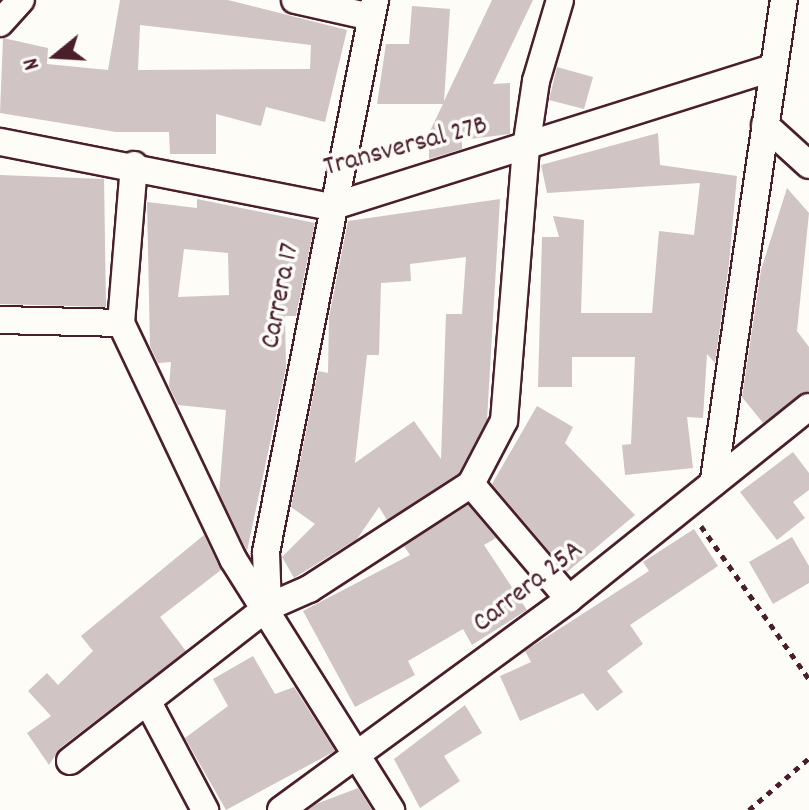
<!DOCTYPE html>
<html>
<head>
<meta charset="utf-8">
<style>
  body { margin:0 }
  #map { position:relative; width:809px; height:810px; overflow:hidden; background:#fdfcf7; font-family:Dekko,sans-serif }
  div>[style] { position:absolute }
  .building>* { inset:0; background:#d0c5c4 }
  .path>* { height:5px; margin-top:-2.5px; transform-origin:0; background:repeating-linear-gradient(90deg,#4a1f2b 0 6px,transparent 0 12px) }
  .roads { filter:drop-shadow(2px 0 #4a1f2b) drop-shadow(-2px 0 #4a1f2b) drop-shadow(0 2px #4a1f2b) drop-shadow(0 -2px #4a1f2b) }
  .street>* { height:26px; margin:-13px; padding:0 13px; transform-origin:13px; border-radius:13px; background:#fdfcf7 }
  span { translate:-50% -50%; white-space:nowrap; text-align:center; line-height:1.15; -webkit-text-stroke:7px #fdfcf7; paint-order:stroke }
  .street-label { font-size:28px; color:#4a1f2b }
  .north { position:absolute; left:16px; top:16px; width:80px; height:80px; -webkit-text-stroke:6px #fdfcf7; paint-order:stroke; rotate:252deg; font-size:22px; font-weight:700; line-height:32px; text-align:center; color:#4a1f2b }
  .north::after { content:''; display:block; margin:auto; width:28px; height:36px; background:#4a1f2b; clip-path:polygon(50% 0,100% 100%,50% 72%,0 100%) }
</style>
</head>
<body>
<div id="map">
  <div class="building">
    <i style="clip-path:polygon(evenodd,120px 0,228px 0,347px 30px,325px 122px,266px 107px,261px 126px,216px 114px,216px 154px,170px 154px,169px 132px,116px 132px,0 113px,3px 38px,48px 48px,47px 64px,108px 70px,120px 0,140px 25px,311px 45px,310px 69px,138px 70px,140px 25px)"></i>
    <i style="clip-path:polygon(492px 0,533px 0,493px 84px,510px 83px,510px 134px,462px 140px,462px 149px,429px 159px,429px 133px,443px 104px,377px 104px,386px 44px,409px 44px,412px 6px,450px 9px,444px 101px)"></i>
    <i style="clip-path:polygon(557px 67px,593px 77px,584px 109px,549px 100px)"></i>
    <i style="clip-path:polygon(658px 133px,660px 165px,737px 176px,729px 264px,715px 363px,707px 354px,703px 418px,687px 417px,693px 468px,625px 475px,622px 445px,631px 444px,635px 357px,572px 357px,572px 387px,538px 387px,542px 237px,559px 237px,553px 216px,584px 220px,581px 313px,652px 313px,659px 231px,694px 235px,700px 183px,547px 193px,541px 165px)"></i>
    <i style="clip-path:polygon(0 175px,104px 179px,106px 307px,0 304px)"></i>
    <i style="clip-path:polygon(787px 188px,809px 213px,797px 331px,809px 347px,809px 391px,763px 423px,742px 397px,761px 270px)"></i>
    <i style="clip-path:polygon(evenodd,197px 199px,315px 223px,296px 316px,285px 316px,286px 368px,247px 551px,219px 493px,226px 410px,178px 405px,169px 386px,171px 362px,158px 363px,150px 346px,147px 202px,197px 208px,197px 199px,184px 249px,228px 253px,229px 295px,178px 297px,184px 249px)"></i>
    <i style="clip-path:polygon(evenodd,500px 199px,487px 420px,459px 473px,387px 520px,379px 507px,357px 539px,294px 578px,282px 557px,315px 524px,291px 507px,318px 371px,328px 373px,329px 317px,348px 221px,500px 199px,466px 257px,462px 314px,446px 314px,441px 459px,414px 421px,355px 463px,367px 355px,379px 355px,381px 283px,411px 281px,410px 264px,466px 257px)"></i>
    <i style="clip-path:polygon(537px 406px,573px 427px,565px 443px,635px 515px,567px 572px,492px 484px)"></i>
    <i style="clip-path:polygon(793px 452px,809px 473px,809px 490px,793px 502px,805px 518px,777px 540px,740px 492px)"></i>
    <i style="clip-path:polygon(468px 505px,496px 538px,484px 545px,527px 610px,472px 645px,463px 629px,408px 661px,415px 675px,355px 707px,303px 611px,410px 555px,404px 546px)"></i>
    <i style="clip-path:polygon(694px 529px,718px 566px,630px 625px,643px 644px,607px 671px,623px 692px,597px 711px,583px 693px,520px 721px,500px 676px,531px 662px,525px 651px,649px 571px,643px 562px)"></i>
    <i style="clip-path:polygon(204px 535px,221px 570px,160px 617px,186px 651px,60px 748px,49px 765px,27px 733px,51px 716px,28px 691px,47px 673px,58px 685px,93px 651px,81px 636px)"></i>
    <i style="clip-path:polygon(792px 537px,809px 566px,809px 583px,773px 604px,749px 562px)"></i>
    <i style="clip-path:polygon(253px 656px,275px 694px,294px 687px,335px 751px,226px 810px,185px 738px,228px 706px,213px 679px)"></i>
    <i style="clip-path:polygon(465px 705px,482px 733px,444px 756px,460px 781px,420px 808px,394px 759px)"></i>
    <i style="clip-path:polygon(358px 788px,372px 810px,308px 810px,316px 804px)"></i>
  </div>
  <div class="path">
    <i style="left:701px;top:526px;width:187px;rotate:54.8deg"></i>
    <i style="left:749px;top:810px;width:79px;rotate:-40.9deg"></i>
  </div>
  <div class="roads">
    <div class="street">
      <i style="left:295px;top:0;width:78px;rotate:12.6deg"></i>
      <i style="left:0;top:23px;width:31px;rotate:-48deg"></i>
      <i style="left:765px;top:125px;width:59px;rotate:42.3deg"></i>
      <i style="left:0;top:142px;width:337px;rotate:11.1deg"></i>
      <i style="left:331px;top:207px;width:463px;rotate:-17.5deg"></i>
      <i style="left:134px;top:165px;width:159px;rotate:94.7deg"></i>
      <i style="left:121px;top:323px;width:261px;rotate:64.6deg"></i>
      <i style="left:233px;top:559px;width:297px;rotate:57.8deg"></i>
      <i style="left:0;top:320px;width:121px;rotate:1.4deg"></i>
      <i style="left:714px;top:479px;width:484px;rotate:-81.7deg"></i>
      <i style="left:471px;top:484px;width:151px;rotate:49.6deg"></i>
      <i style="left:268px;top:607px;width:55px;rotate:-92.1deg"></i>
      <i style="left:266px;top:552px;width:563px;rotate:-78.83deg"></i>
      <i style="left:150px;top:706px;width:118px;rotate:62.1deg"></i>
      <i style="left:70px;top:761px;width:251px;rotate:-37.9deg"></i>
      <i style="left:268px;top:607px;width:45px;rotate:-23.7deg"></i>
      <i style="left:309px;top:589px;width:193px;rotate:-32.9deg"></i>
      <i style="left:471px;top:484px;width:71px;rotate:-62.4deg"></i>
      <i style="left:504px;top:421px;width:274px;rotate:-85.4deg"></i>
      <i style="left:526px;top:148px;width:68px;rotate:-81.5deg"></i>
      <i style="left:536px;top:81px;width:84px;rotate:-73.5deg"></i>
      <i style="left:281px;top:810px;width:357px;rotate:-36.2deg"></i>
      <i style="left:569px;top:599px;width:307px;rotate:-38.7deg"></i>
    </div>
  </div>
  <div class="street-label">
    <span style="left:406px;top:148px;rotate:-15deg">Transversal 27B</span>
    <span style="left:282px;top:296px;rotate:-79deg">Carrera 17</span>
    <span style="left:529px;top:588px;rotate:-38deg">Carrera 25A</span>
  </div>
  <div class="north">N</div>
</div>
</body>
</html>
